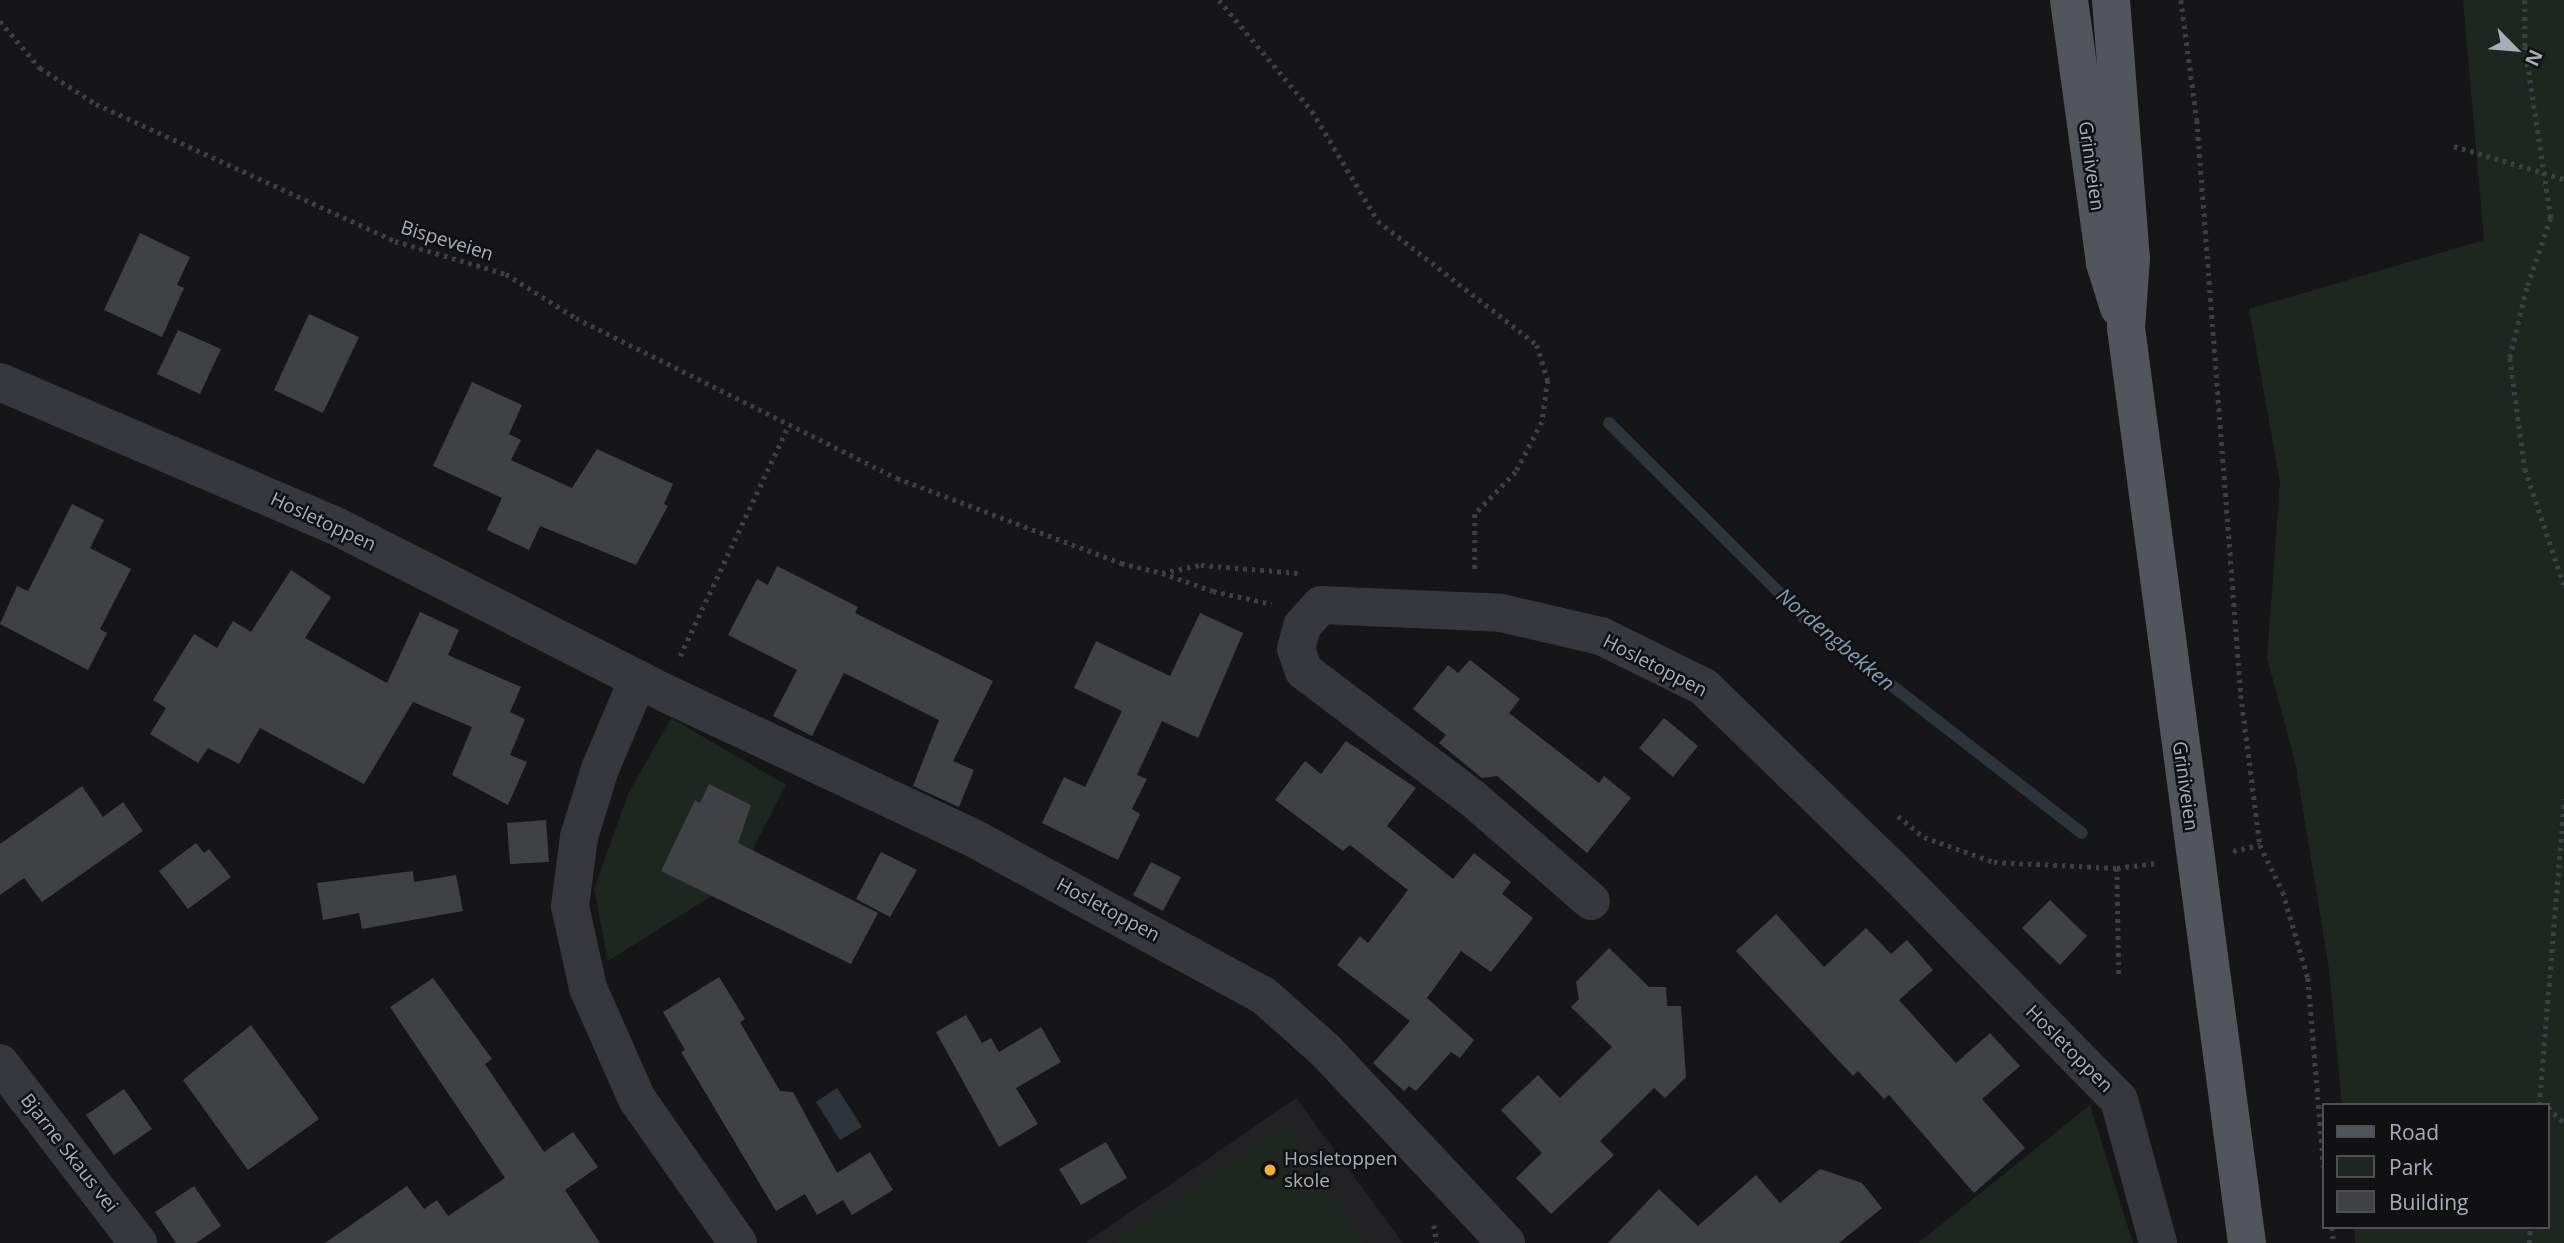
<!DOCTYPE html>
<html>
<head>
<meta charset="utf-8">
<style>
  body { margin:0 }
  #map { position:relative; width:2564px; height:1243px; overflow:hidden; background:#161618; font-family:"Open Sans",sans-serif }
  div>[style] { position:absolute }
  .built>* { inset:0; background:#222225 }
  .green>* { inset:0; background:#1e261f }
  .water>* { inset:0; background:#2c353c }
  .stream>* { height:12px; margin:-6px; padding:0 6px; transform-origin:6px; border-radius:6px; background:#2c353c }
  .building>* { inset:0; background:#404145 }
  .path>* { height:4.5px; margin-top:-2.25px; transform-origin:0; background:repeating-linear-gradient(90deg,#3d3f44 0 3.5px,transparent 0 8.5px) }
  .minor>* { height:38px; margin:-19px; padding:0 19px; transform-origin:19px; border-radius:19px; background:#37383d }
  .primary>* { height:38px; margin:-19px; padding:0 19px; transform-origin:19px; border-radius:19px; background:#53555c }
  .dots>* { width:19px; height:19px; translate:-50% -50%; box-sizing:border-box; border:4px solid #111113; border-radius:50% }
  span { translate:-50% -50%; white-space:nowrap; text-align:center; line-height:1.15; -webkit-text-stroke:5px #111113; paint-order:stroke }
  .street-label { font-size:19px; color:#a8adb8 }
  .poi-label { font-size:19px; color:#a8adb8 }
  .left { translate:0 -50%; text-align:left }
  .water-label { font-size:21px; color:#7f9bb3; font-style:italic }
  .legend { position:absolute; left:2322px; top:1103px; width:228px; height:126px; box-sizing:border-box; background:#111113; border:2px solid #4d4f55; margin:0; padding:9px 12px; list-style:none; font-size:21px; color:#a8adb8 }
  .legend li { display:flex; align-items:center; gap:14px; height:35px }
  .legend b { width:35px; border:2px solid #4d4f55 }
  .north { position:absolute; left:2480px; top:14px; width:70px; height:70px; -webkit-text-stroke:5px #111113; paint-order:stroke; rotate:115deg; font-size:19px; font-weight:700; line-height:28px; text-align:center; color:#a8adb8 }
  .north::after { content:''; display:block; margin:auto; width:24px; height:32px; background:#a8adb8; clip-path:polygon(50% 0,100% 100%,50% 72%,0 100%) }
</style>
</head>
<body>
<div id="map">
  <div class="built">
    <i style="clip-path:polygon(1296px 1098px,1403px 1243px,1085px 1243px)"></i>
  </div>
  <div class="green">
    <i style="clip-path:polygon(2463px 0,2564px 0,2564px 1243px,2355px 1243px,2354px 1227px,2548px 1227px,2548px 1105px,2342px 1105px,2329px 969px,2295px 761px,2267px 658px,2280px 482px,2249px 309px,2484px 240px)"></i>
    <i style="clip-path:polygon(671px 718px,786px 785px,737px 880px,608px 961px,594px 889px,628px 794px)"></i>
    <i style="clip-path:polygon(2090px 1105px,2133px 1243px,1918px 1243px)"></i>
    <i style="clip-path:polygon(1285px 1125px,1365px 1243px,1112px 1243px)"></i>
  </div>
  <div class="water">
    <i style="clip-path:polygon(837px 1088px,862px 1127px,840px 1140px,816px 1102px)"></i>
  </div>
  <div class="stream">
    <i style="left:1609px;top:423px;width:278px;rotate:44.9deg"></i>
    <i style="left:1806px;top:619px;width:349px;rotate:37.8deg"></i>
  </div>
  <div class="building">
    <i style="clip-path:polygon(140px 233px,190px 257px,177px 285px,184px 288px,162px 337px,104px 310px)"></i>
    <i style="clip-path:polygon(309px 314px,359px 337px,323px 413px,274px 390px)"></i>
    <i style="clip-path:polygon(178px 330px,221px 349px,200px 394px,157px 374px)"></i>
    <i style="clip-path:polygon(472px 382px,522px 405px,509px 434px,521px 440px,511px 460px,572px 488px,597px 449px,673px 484px,664px 504px,668px 506px,636px 565px,540px 526px,529px 550px,487px 530px,502px 498px,433px 466px)"></i>
    <i style="clip-path:polygon(72px 504px,104px 520px,90px 548px,131px 569px,100px 629px,107px 633px,88px 670px,0 624px,17px 586px,28px 591px)"></i>
    <i style="clip-path:polygon(777px 566px,858px 607px,855px 613px,993px 681px,953px 761px,974px 770px,959px 807px,913px 786px,939px 720px,844px 673px,812px 736px,773px 716px,797px 670px,728px 635px,757px 579px,768px 585px)"></i>
    <i style="clip-path:polygon(291px 570px,331px 597px,305px 638px,387px 683px,420px 612px,459px 630px,448px 655px,521px 687px,510px 712px,525px 719px,510px 755px,527px 762px,508px 805px,452px 775px,472px 727px,413px 702px,364px 784px,260px 728px,239px 764px,208px 748px,198px 763px,150px 734px,166px 708px,153px 700px,194px 634px,217px 648px,233px 621px,251px 632px)"></i>
    <i style="clip-path:polygon(1200px 613px,1243px 633px,1198px 738px,1162px 721px,1137px 775px,1147px 779px,1132px 809px,1140px 814px,1118px 860px,1042px 823px,1064px 777px,1085px 787px,1122px 711px,1074px 688px,1096px 641px,1170px 676px)"></i>
    <i style="clip-path:polygon(1470px 660px,1520px 699px,1509px 713px,1599px 783px,1604px 776px,1631px 798px,1587px 853px,1497px 776px,1482px 778px,1439px 743px,1446px 735px,1413px 709px,1448px 665px,1458px 673px)"></i>
    <i style="clip-path:polygon(1664px 718px,1698px 746px,1673px 777px,1639px 748px)"></i>
    <i style="clip-path:polygon(1346px 741px,1416px 788px,1387px 826px,1453px 879px,1474px 853px,1511px 882px,1502px 894px,1533px 918px,1491px 972px,1461px 951px,1427px 998px,1474px 1040px,1460px 1058px,1451px 1052px,1416px 1091px,1409px 1086px,1404px 1091px,1373px 1063px,1410px 1021px,1337px 965px,1360px 936px,1368px 943px,1408px 890px,1350px 845px,1343px 851px,1275px 800px,1305px 761px,1321px 774px)"></i>
    <i style="clip-path:polygon(709px 784px,751px 805px,738px 843px,878px 913px,851px 964px,661px 871px,695px 800px,700px 803px)"></i>
    <i style="clip-path:polygon(82px 786px,103px 817px,123px 802px,143px 831px,42px 902px,24px 878px,0 895px,0 844px)"></i>
    <i style="clip-path:polygon(546px 820px,549px 862px,510px 864px,507px 823px)"></i>
    <i style="clip-path:polygon(196px 843px,204px 853px,209px 849px,231px 877px,188px 909px,159px 871px)"></i>
    <i style="clip-path:polygon(881px 852px,917px 870px,890px 917px,856px 899px)"></i>
    <i style="clip-path:polygon(1151px 862px,1181px 877px,1163px 911px,1133px 895px)"></i>
    <i style="clip-path:polygon(413px 871px,414px 882px,456px 875px,463px 911px,362px 929px,359px 913px,323px 920px,317px 883px)"></i>
    <i style="clip-path:polygon(2050px 900px,2087px 936px,2060px 965px,2022px 928px)"></i>
    <i style="clip-path:polygon(1776px 914px,1824px 967px,1866px 928px,1891px 954px,1907px 940px,1933px 970px,1899px 1000px,1956px 1063px,1990px 1033px,2020px 1066px,1982px 1099px,2025px 1148px,1974px 1193px,1889px 1095px,1884px 1099px,1858px 1071px,1853px 1076px,1736px 951px)"></i>
    <i style="clip-path:polygon(1609px 948px,1649px 987px,1666px 987px,1667px 1006px,1681px 1006px,1686px 1077px,1665px 1098px,1654px 1088px,1600px 1141px,1614px 1155px,1551px 1214px,1516px 1178px,1542px 1153px,1501px 1110px,1538px 1075px,1560px 1098px,1612px 1047px,1571px 1007px,1579px 999px,1576px 982px)"></i>
    <i style="clip-path:polygon(719px 977px,745px 1019px,740px 1022px,780px 1091px,793px 1092px,837px 1173px,870px 1152px,893px 1190px,852px 1215px,843px 1200px,817px 1215px,805px 1194px,776px 1211px,681px 1052px,685px 1050px,663px 1012px)"></i>
    <i style="clip-path:polygon(433px 978px,492px 1059px,485px 1064px,544px 1152px,573px 1132px,598px 1167px,565px 1190px,600px 1243px,325px 1243px,407px 1186px,424px 1209px,437px 1200px,448px 1216px,505px 1178px,390px 1007px)"></i>
    <i style="clip-path:polygon(966px 1015px,982px 1043px,991px 1038px,999px 1052px,1041px 1027px,1061px 1062px,1016px 1088px,1038px 1124px,999px 1147px,936px 1032px)"></i>
    <i style="clip-path:polygon(251px 1025px,319px 1119px,248px 1170px,183px 1080px)"></i>
    <i style="clip-path:polygon(124px 1089px,152px 1129px,114px 1155px,86px 1115px)"></i>
    <i style="clip-path:polygon(1106px 1142px,1127px 1178px,1081px 1205px,1059px 1169px)"></i>
    <i style="clip-path:polygon(1820px 1169px,1862px 1183px,1882px 1208px,1839px 1243px,1608px 1243px,1659px 1189px,1698px 1226px,1756px 1175px,1780px 1203px)"></i>
    <i style="clip-path:polygon(194px 1186px,221px 1226px,196px 1243px,176px 1243px,155px 1212px)"></i>
  </div>
  <div class="path">
    <i style="left:1219px;top:0;width:145px;rotate:50deg"></i>
    <i style="left:1312px;top:111px;width:128px;rotate:59deg"></i>
    <i style="left:1378px;top:221px;width:202px;rotate:37.9deg"></i>
    <i style="left:1537px;top:345px;width:37px;rotate:73deg"></i>
    <i style="left:1548px;top:380px;width:42px;rotate:98.1deg"></i>
    <i style="left:1542px;top:422px;width:56px;rotate:117.5deg"></i>
    <i style="left:1516px;top:472px;width:59px;rotate:134.3deg"></i>
    <i style="left:1475px;top:514px;width:59px;rotate:90deg"></i>
    <i style="left:2181px;top:0;width:121px;rotate:82.4deg"></i>
    <i style="left:2197px;top:120px;width:577px;rotate:85.62deg"></i>
    <i style="left:2241px;top:695px;width:151px;rotate:82.8deg"></i>
    <i style="left:2260px;top:845px;width:52px;rotate:63.9deg"></i>
    <i style="left:2283px;top:892px;width:90px;rotate:73.8deg"></i>
    <i style="left:2308px;top:978px;width:190px;rotate:85.2deg"></i>
    <i style="left:2525px;top:0;width:46px;rotate:90deg"></i>
    <i style="left:2525px;top:46px;width:174px;rotate:81.4deg"></i>
    <i style="left:2551px;top:218px;width:74px;rotate:108.9deg"></i>
    <i style="left:2527px;top:288px;width:72px;rotate:103.7deg"></i>
    <i style="left:2510px;top:358px;width:112px;rotate:82.3deg"></i>
    <i style="left:2525px;top:469px;width:122px;rotate:71.4deg"></i>
    <i style="left:0;top:21px;width:62px;rotate:49.6deg"></i>
    <i style="left:40px;top:68px;width:67px;rotate:32.7deg"></i>
    <i style="left:96px;top:104px;width:329px;rotate:24.6deg"></i>
    <i style="left:395px;top:241px;width:116px;rotate:16.6deg"></i>
    <i style="left:506px;top:274px;width:83px;rotate:32.2deg"></i>
    <i style="left:576px;top:318px;width:359px;rotate:26.5deg"></i>
    <i style="left:897px;top:478px;width:240px;rotate:20.8deg"></i>
    <i style="left:1121px;top:563px;width:42px;rotate:13.7deg"></i>
    <i style="left:1162px;top:573px;width:40px;rotate:-12deg"></i>
    <i style="left:1201px;top:565px;width:97px;rotate:4.7deg"></i>
    <i style="left:2454px;top:146px;width:115px;rotate:16.7deg"></i>
    <i style="left:1162px;top:573px;width:54px;rotate:19.4deg"></i>
    <i style="left:1213px;top:591px;width:60px;rotate:12.4deg"></i>
    <i style="left:680px;top:656px;width:254px;rotate:-64.8deg"></i>
    <i style="left:1898px;top:816px;width:33px;rotate:39deg"></i>
    <i style="left:1924px;top:837px;width:74px;rotate:19.7deg"></i>
    <i style="left:1994px;top:862px;width:123px;rotate:2.8deg"></i>
    <i style="left:2117px;top:868px;width:40px;rotate:-7.1deg"></i>
    <i style="left:2233px;top:851px;width:28px;rotate:-13deg"></i>
    <i style="left:2117px;top:868px;width:108px;rotate:88.9deg"></i>
    <i style="left:2539px;top:1105px;width:307px;rotate:-85.3deg"></i>
    <i style="left:2548px;top:1107px;width:23px;rotate:45deg"></i>
    <i style="left:1434px;top:1225px;width:18px;rotate:81deg"></i>
    <i style="left:2332px;top:1227px;width:16px;rotate:83deg"></i>
    <i style="left:2529px;top:1243px;width:16px;rotate:-86deg"></i>
  </div>
  <div class="minor">
    <i style="left:0;top:382px;width:361px;rotate:23.2deg"></i>
    <i style="left:332px;top:524px;width:371px;rotate:26.9deg"></i>
    <i style="left:663px;top:692px;width:347px;rotate:25.2deg"></i>
    <i style="left:977px;top:840px;width:325px;rotate:28.5deg"></i>
    <i style="left:1263px;top:995px;width:84px;rotate:41.6deg"></i>
    <i style="left:1326px;top:1051px;width:263px;rotate:46.8deg"></i>
    <i style="left:638px;top:679px;width:98px;rotate:112.9deg"></i>
    <i style="left:600px;top:769px;width:71px;rotate:107.2deg"></i>
    <i style="left:579px;top:837px;width:70px;rotate:97.4deg"></i>
    <i style="left:570px;top:906px;width:84px;rotate:77.6deg"></i>
    <i style="left:588px;top:988px;width:121px;rotate:66.2deg"></i>
    <i style="left:637px;top:1099px;width:176px;rotate:55deg"></i>
    <i style="left:1591px;top:901px;width:157px;rotate:-139.1deg"></i>
    <i style="left:1472px;top:798px;width:211px;rotate:-142.9deg"></i>
    <i style="left:1304px;top:671px;width:23px;rotate:-110deg"></i>
    <i style="left:1296px;top:649px;width:24px;rotate:-75deg"></i>
    <i style="left:1302px;top:626px;width:28px;rotate:-48deg"></i>
    <i style="left:1321px;top:605px;width:180px;rotate:2.5deg"></i>
    <i style="left:1501px;top:613px;width:103px;rotate:13deg"></i>
    <i style="left:1601px;top:636px;width:115px;rotate:26.3deg"></i>
    <i style="left:1704px;top:687px;width:270px;rotate:44.1deg"></i>
    <i style="left:1898px;top:875px;width:315px;rotate:45.5deg"></i>
    <i style="left:2119px;top:1100px;width:148px;rotate:74.7deg"></i>
    <i style="left:0;top:1063px;width:227px;rotate:52.5deg"></i>
  </div>
  <div class="primary">
    <i style="left:2069px;top:0;width:265px;rotate:82.2deg"></i>
    <i style="left:2105px;top:263px;width:47px;rotate:72.7deg"></i>
    <i style="left:2111px;top:0;width:259px;rotate:85.6deg"></i>
    <i style="left:2131px;top:258px;width:70px;rotate:94.1deg"></i>
    <i style="left:2126px;top:328px;width:923px;rotate:82.47deg"></i>
  </div>
  <div class="dots">
    <i style="left:1270px;top:1170px;background:#f2b134"></i>
  </div>
  <div class="street-label">
    <span style="left:2091px;top:166px;rotate:82deg">Griniveien</span>
    <span style="left:447px;top:241px;rotate:17deg">Bispeveien</span>
    <span style="left:323px;top:522px;rotate:25deg">Hosletoppen</span>
    <span style="left:1655px;top:666px;rotate:27deg">Hosletoppen</span>
    <span style="left:2185px;top:786px;rotate:82deg">Griniveien</span>
    <span style="left:1108px;top:910px;rotate:28deg">Hosletoppen</span>
    <span style="left:2069px;top:1049px;rotate:45deg">Hosletoppen</span>
    <span style="left:69px;top:1153px;rotate:52deg">Bjarne Skaus vei</span>
  </div>
  <div class="poi-label">
    <span class="left" style="left:1284px;top:1170px">Hosletoppen<br>skole</span>
  </div>
  <div class="water-label">
    <span style="left:1836px;top:639px;rotate:40deg">Nordengbekken</span>
  </div>
  <ul class="legend">
  <li><b style="height:9px;background:#53555c"></b>Road</li>
  <li><b style="height:19px;background:#1e261f"></b>Park</li>
  <li><b style="height:19px;background:#404145"></b>Building</li>
  </ul>
  <div class="north">N</div>
</div>
</body>
</html>
